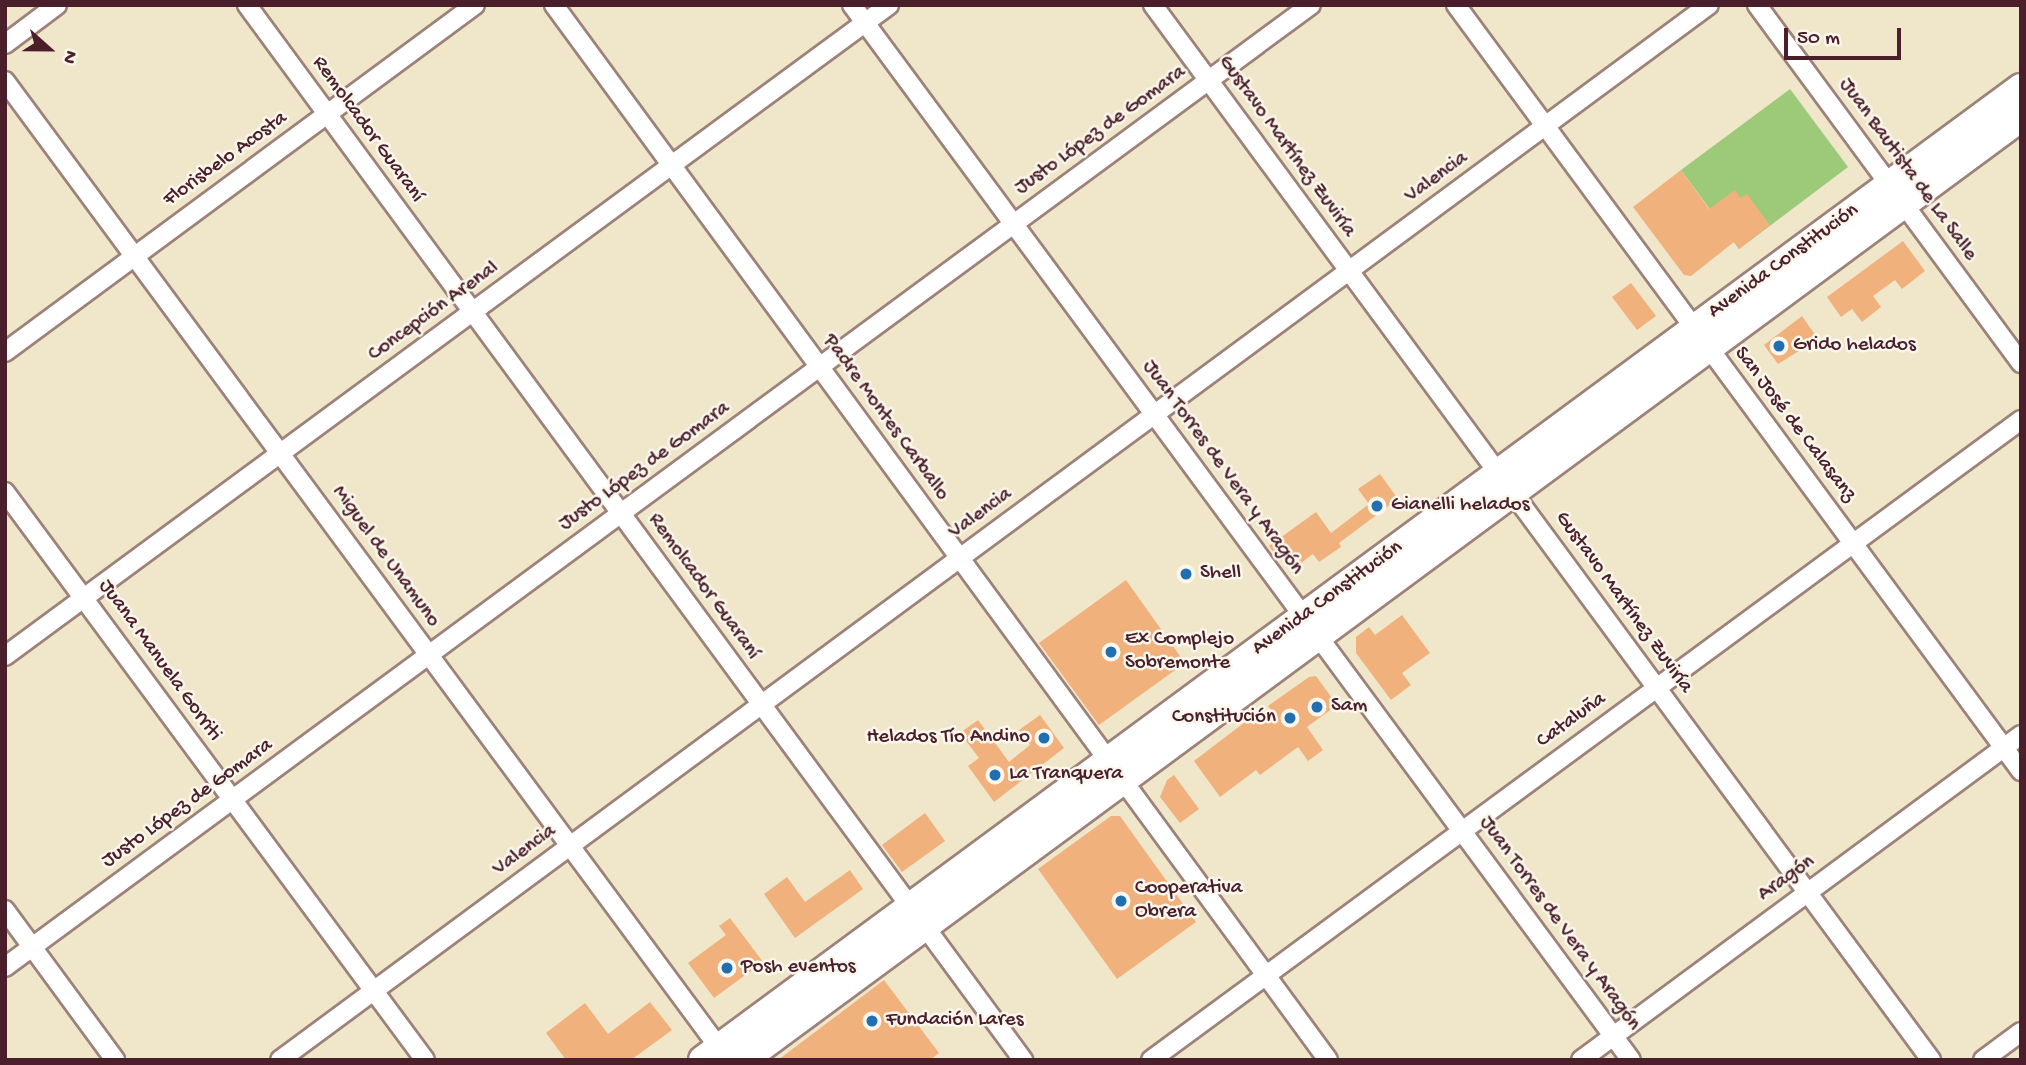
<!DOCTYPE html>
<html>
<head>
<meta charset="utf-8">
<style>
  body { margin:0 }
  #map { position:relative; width:2026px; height:1065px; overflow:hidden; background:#f0e6ca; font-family:"Gochi Hand",sans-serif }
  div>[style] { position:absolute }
  .green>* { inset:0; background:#9cca78 }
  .building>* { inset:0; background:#f0b17d }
  .roads { filter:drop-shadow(2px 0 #9d827a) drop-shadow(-2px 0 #9d827a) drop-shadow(0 2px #9d827a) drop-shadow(0 -2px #9d827a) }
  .minor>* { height:18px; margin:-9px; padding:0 9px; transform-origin:9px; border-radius:9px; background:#fff }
  .primary>* { height:28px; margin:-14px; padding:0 14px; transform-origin:14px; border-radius:14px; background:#fff }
  .dots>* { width:19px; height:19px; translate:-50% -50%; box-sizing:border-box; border:4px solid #fbf7ec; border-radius:50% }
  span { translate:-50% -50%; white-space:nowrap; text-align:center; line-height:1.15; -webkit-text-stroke:5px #fbf7ec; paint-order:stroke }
  .street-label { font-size:21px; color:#4a1f2b }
  .poi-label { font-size:21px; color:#4a1f2b }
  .left { translate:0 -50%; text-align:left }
  .right { translate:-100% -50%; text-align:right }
  .frame { position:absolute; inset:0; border:7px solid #4a1f2b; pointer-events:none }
  .north { position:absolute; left:14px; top:14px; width:70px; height:70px; -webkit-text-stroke:5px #fbf7ec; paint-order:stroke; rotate:111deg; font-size:19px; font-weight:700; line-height:28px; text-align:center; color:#4a1f2b }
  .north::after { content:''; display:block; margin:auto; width:24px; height:32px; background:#4a1f2b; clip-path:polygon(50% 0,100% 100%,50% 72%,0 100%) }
  .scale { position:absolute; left:1784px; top:28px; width:117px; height:32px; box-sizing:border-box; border:4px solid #4a1f2b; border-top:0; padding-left:9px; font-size:21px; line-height:24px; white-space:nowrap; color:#4a1f2b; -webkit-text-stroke:5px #fbf7ec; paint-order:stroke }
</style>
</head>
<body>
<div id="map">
  <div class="green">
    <i style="clip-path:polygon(1790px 89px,1848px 167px,1739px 249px,1681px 170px)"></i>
  </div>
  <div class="building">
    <i style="clip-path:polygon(1681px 170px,1709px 209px,1735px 190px,1740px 198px,1747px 194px,1770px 225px,1739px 249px,1734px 242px,1691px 276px,1684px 275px,1633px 207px)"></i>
    <i style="clip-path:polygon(1903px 241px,1925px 271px,1902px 289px,1895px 280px,1873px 296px,1881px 307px,1862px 322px,1852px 309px,1841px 317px,1827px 297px)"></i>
    <i style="clip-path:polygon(1631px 283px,1656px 316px,1637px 330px,1612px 297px)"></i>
    <i style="clip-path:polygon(1802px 316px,1818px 339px,1778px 364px,1764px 345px)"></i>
    <i style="clip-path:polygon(1380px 474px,1398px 499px,1339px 543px,1341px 547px,1319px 562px,1313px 554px,1301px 563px,1279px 560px,1269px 546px,1316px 512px,1331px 533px,1369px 504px,1358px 489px)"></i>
    <i style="clip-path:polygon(1126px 580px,1185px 663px,1099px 725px,1039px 643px)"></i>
    <i style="clip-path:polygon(1402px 615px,1430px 653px,1402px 673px,1411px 685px,1391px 700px,1356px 653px,1356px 637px,1369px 627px,1375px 635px)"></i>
    <i style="clip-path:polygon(1316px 676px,1337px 705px,1307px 727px,1323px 750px,1308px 761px,1298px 747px,1260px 775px,1256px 770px,1220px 797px,1194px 761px,1249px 719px,1253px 725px,1272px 711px,1268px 706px,1309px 677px)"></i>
    <i style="clip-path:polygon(1040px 715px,1064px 748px,994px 802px,968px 766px,979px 758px,960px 733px,978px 720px,1009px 762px,1030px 745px,1019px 730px)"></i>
    <i style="clip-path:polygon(1174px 775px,1199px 809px,1180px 823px,1160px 797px,1167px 780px)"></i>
    <i style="clip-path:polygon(925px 813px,945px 841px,902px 872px,882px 845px)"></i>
    <i style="clip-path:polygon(1111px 816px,1120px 816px,1196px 922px,1117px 979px,1038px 869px)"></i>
    <i style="clip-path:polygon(850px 870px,863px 889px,795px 938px,764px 894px,787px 877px,805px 902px)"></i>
    <i style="clip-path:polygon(730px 918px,763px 962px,714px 998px,688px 963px,726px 935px,719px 926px)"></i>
    <i style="clip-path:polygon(884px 980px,939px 1053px,930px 1060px,778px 1060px)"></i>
    <i style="clip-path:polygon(650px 1002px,672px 1030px,631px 1060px,566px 1060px,546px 1033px,585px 1003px,608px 1034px)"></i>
  </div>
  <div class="roads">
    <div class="minor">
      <i style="left:247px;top:5px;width:1310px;rotate:53.66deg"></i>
      <i style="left:554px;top:5px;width:1308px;rotate:53.73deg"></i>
      <i style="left:852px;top:5px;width:1311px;rotate:53.56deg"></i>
      <i style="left:1153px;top:5px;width:1311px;rotate:53.59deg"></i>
      <i style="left:1456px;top:5px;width:952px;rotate:53.59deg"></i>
      <i style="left:1757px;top:5px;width:445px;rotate:53.6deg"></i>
      <i style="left:5px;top:44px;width:65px;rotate:-36.9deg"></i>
      <i style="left:5px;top:81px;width:1217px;rotate:53.55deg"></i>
      <i style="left:5px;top:352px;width:584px;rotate:-36.44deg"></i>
      <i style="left:5px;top:492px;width:706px;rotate:53.52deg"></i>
      <i style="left:5px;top:656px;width:1098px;rotate:-36.37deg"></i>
      <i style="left:5px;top:910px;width:186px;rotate:53.7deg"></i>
      <i style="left:5px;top:967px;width:1622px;rotate:-36.38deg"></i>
      <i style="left:280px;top:1060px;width:1776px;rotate:-36.44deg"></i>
      <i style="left:1151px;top:1060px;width:1080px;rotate:-36.34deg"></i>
      <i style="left:1581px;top:1060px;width:547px;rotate:-36.45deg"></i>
      <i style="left:1983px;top:1060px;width:47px;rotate:-36.4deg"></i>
    </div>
    <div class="primary">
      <i style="left:703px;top:1060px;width:1638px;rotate:-36.41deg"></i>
      <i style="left:743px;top:1060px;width:1588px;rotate:-36.42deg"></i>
    </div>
  </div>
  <div class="dots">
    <i style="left:1779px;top:346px;background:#1f6fb2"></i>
    <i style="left:1377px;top:506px;background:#1f6fb2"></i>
    <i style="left:1186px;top:574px;background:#1f6fb2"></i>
    <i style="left:1111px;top:652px;background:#1f6fb2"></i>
    <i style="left:1317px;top:707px;background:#1f6fb2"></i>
    <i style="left:1290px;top:718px;background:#1f6fb2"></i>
    <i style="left:1044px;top:738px;background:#1f6fb2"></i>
    <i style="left:995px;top:775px;background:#1f6fb2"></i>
    <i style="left:1121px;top:901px;background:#1f6fb2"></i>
    <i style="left:727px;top:968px;background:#1f6fb2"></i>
    <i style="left:872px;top:1021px;background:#1f6fb2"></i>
  </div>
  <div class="street-label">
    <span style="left:367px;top:130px;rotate:54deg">Remolcador Guaraní</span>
    <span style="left:1101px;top:131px;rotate:-36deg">Justo López de Gomara</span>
    <span style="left:1286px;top:147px;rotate:54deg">Gustavo Martínez Zuviría</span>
    <span style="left:226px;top:160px;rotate:-36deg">Florisbelo Acosta</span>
    <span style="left:1907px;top:170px;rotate:54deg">Juan Bautista de La Salle</span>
    <span style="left:1437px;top:178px;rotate:-36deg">Valencia</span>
    <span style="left:1784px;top:262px;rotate:-36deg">Avenida Constitución</span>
    <span style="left:434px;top:312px;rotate:-36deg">Concepción Arenal</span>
    <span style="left:885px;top:418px;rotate:54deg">Padre Montes Carballo</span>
    <span style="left:1794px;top:425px;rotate:53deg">San José de Calasanz</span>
    <span style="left:645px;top:467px;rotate:-36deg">Justo López de Gomara</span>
    <span style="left:1222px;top:468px;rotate:54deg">Juan Torres de Vera y Aragón</span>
    <span style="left:981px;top:514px;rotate:-36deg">Valencia</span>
    <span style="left:385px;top:557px;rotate:54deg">Miguel de Unamuno</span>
    <span style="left:703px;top:587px;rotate:54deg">Remolcador Guaraní</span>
    <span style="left:1328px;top:599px;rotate:-36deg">Avenida Constitución</span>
    <span style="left:1623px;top:603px;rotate:54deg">Gustavo Martínez Zuviría</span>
    <span style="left:159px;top:661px;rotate:54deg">Juana Manuela Gorriti</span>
    <span style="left:1572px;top:721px;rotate:-36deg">Cataluña</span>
    <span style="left:188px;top:804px;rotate:-36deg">Justo López de Gomara</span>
    <span style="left:525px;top:851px;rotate:-36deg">Valencia</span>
    <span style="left:1787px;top:879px;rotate:-36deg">Aragón</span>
    <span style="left:1559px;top:924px;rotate:54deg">Juan Torres de Vera y Aragón</span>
  </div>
  <div class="poi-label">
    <span class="left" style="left:1793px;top:346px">Grido helados</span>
    <span class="left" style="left:1391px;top:506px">Gianelli helados</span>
    <span class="left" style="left:1200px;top:574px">Shell</span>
    <span class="left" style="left:1125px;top:652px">Ex Complejo<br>Sobremonte</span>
    <span class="left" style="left:1331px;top:707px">Sam</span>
    <span class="right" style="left:1276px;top:718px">Constitución</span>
    <span class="right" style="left:1030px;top:738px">Helados Tío Andino</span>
    <span class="left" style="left:1009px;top:775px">La Tranquera</span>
    <span class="left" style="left:1135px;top:901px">Cooperativa<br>Obrera</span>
    <span class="left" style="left:741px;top:968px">Posh eventos</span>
    <span class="left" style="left:886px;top:1021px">Fundación Lares</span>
  </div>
  <div class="frame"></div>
  <div class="north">N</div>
  <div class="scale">50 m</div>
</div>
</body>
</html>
